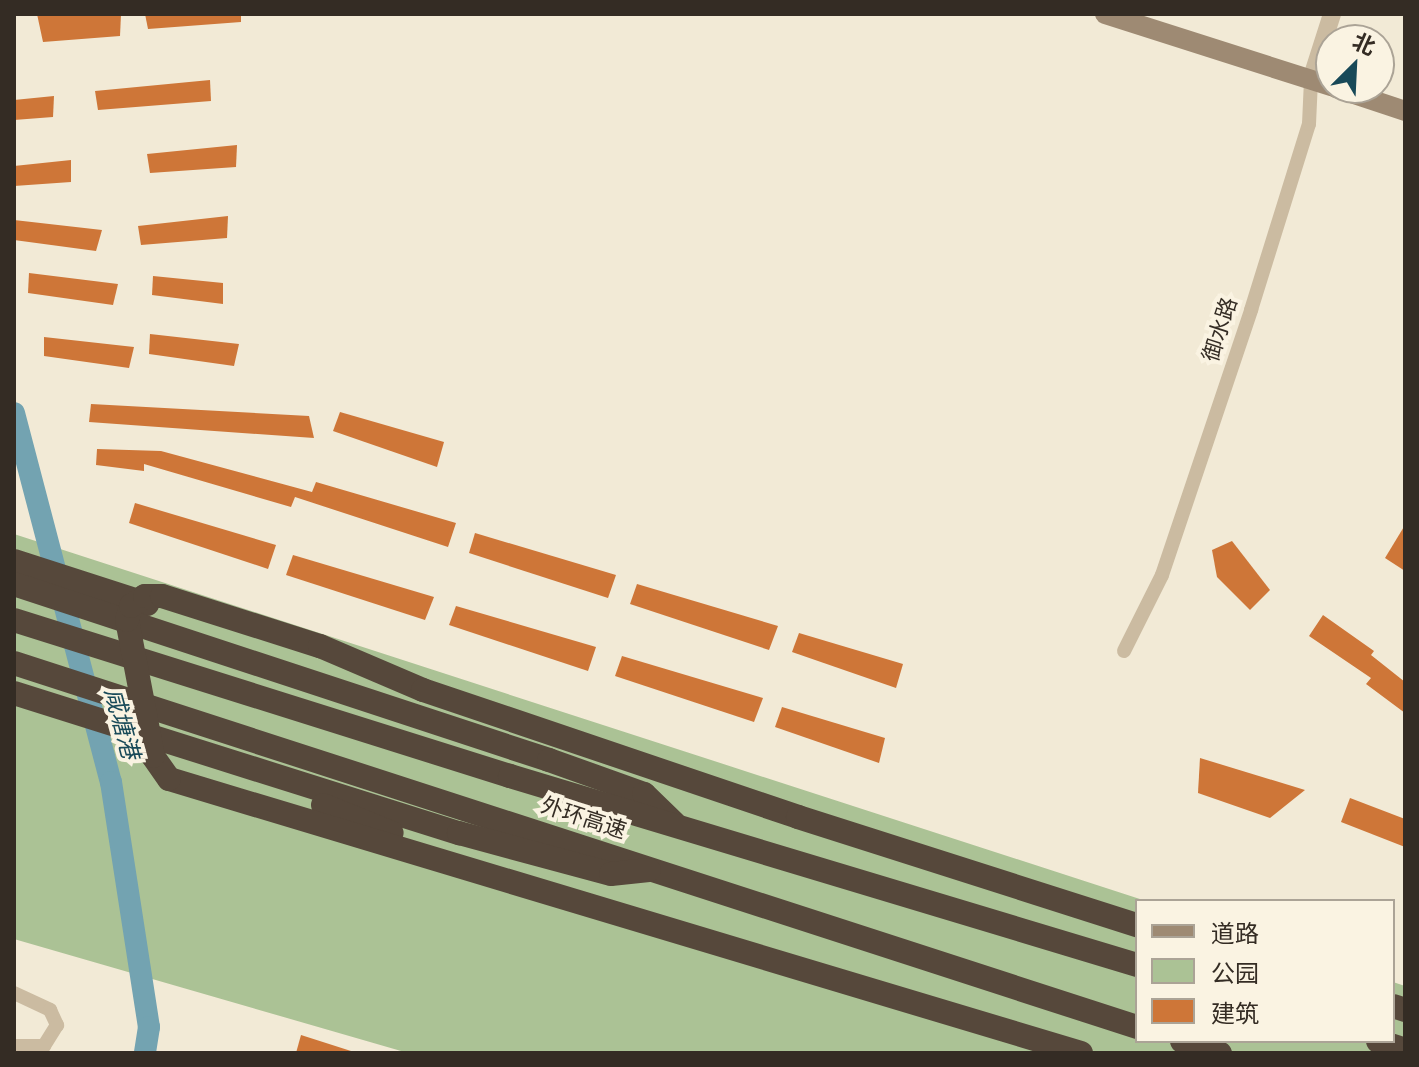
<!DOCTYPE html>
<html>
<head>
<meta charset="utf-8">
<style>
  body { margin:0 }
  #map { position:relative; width:1419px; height:1067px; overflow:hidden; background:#f2ead6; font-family:Lato,"Noto Sans SC",sans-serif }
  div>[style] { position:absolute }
  .green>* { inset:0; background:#abc295 }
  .river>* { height:22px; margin:-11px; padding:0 11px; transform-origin:11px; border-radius:11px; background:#73a3b1 }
  .building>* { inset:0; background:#ce7638 }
  .minor>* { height:14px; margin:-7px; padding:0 7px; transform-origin:7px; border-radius:7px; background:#cbbba1 }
  .tertiary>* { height:18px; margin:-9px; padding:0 9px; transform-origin:9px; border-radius:9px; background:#cbbba1 }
  .secondary>* { height:20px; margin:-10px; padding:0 10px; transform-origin:10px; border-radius:10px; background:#9e8a73 }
  .motorway>* { height:24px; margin:-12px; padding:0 12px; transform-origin:12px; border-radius:12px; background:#56483b }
  span { translate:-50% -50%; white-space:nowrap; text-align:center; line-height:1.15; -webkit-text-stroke:8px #faf3e2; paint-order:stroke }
  .street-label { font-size:22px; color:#342c24 }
  .water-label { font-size:24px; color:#184958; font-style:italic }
  .frame { position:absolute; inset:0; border:16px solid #342c24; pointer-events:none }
  .legend { position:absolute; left:1135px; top:899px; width:260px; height:144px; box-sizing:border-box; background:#faf3e2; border:2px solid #aba396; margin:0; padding:10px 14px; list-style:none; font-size:24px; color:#342c24 }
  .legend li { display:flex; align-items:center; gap:16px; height:40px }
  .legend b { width:40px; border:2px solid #aba396 }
  .north { position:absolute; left:1315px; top:24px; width:80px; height:80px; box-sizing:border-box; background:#faf3e2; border:2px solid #aba396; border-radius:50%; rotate:24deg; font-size:22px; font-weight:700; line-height:32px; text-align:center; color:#342c24 }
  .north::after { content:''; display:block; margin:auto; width:28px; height:36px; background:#184958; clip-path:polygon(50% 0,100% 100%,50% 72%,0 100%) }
</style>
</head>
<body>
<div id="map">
  <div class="green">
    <i style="clip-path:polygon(14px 534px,1146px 901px,1137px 901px,1137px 1041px,1393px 1041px,1393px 982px,1405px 986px,1405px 1053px,408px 1053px,14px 939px)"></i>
  </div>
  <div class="river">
    <i style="left:14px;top:413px;width:382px;rotate:75.3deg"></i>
    <i style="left:111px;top:782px;width:248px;rotate:81.2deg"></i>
    <i style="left:149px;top:1027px;width:26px;rotate:99deg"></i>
  </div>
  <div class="building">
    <i style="clip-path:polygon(37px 14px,121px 14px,120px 36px,43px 42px)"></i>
    <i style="clip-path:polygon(145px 14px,241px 14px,241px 22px,148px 29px)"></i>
    <i style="clip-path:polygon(210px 80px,211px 101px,98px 110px,95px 91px)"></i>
    <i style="clip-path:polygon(54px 96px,53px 117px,14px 120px,14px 100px)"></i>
    <i style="clip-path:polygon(237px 145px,236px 167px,150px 173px,147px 154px)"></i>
    <i style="clip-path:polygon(71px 160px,71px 182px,14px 186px,14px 166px)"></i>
    <i style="clip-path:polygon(228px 216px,227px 238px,141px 245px,138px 226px)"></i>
    <i style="clip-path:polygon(14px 220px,102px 230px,96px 251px,14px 240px)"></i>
    <i style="clip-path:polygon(29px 273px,118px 284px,113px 305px,28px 293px)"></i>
    <i style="clip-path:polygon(153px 276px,223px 283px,223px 304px,152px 295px)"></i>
    <i style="clip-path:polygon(150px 334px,239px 344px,234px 366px,149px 354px)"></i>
    <i style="clip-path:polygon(44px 337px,134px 347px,129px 368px,44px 356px)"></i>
    <i style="clip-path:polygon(91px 404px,309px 416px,314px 438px,89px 422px)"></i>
    <i style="clip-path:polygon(340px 412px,444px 442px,437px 467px,333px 431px)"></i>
    <i style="clip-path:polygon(97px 449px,161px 451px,312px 492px,316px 482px,456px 523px,448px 547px,295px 497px,291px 507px,144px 464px,144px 471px,96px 465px)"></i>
    <i style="clip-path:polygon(135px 503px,276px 545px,268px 569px,129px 523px)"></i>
    <i style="clip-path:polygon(1405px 525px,1405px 571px,1385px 558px)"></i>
    <i style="clip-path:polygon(475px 533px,616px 575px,608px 598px,469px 553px)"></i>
    <i style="clip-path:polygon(1232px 541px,1270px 590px,1250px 610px,1217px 577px,1212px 550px)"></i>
    <i style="clip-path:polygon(293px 555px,434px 597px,425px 620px,286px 575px)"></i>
    <i style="clip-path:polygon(637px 584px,778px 626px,769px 650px,630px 604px)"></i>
    <i style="clip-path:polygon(456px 606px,596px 647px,588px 671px,449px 625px)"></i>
    <i style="clip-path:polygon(1323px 615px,1374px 651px,1371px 655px,1405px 682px,1405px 713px,1366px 684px,1371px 678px,1309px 636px)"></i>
    <i style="clip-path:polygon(799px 633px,903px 664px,896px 688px,792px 652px)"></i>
    <i style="clip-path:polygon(622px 656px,763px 698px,754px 722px,615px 676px)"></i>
    <i style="clip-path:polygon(782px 707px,885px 738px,879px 763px,775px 727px)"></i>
    <i style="clip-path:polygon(1200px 758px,1305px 790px,1270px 818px,1198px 793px)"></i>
    <i style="clip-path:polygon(1350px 798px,1405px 819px,1405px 847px,1341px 822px)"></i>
    <i style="clip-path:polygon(301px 1035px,351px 1051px,350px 1053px,296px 1053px)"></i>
  </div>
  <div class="minor">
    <i style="left:1124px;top:651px;width:85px;rotate:-63.4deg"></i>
    <i style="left:1162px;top:575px;width:280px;rotate:-71.4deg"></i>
    <i style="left:1251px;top:310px;width:195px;rotate:-72.7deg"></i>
    <i style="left:1309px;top:124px;width:44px;rotate:-87.4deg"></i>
    <i style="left:14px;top:993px;width:40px;rotate:25deg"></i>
    <i style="left:50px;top:1010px;width:17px;rotate:65deg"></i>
    <i style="left:57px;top:1025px;width:25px;rotate:122deg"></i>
    <i style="left:44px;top:1046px;width:30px;rotate:180deg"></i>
  </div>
  <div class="tertiary">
    <i style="left:1311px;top:80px;width:69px;rotate:-72.3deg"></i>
  </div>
  <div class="secondary">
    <i style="left:1105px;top:14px;width:237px;rotate:17.7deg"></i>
    <i style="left:1336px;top:88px;width:73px;rotate:18.4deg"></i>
  </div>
  <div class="motorway">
    <i style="left:14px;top:561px;width:140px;rotate:17.9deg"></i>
    <i style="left:14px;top:584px;width:563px;rotate:18.21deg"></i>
    <i style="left:549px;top:760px;width:101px;rotate:19.7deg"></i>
    <i style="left:644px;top:794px;width:42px;rotate:44deg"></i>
    <i style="left:14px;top:620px;width:520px;rotate:17.46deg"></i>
    <i style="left:510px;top:776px;width:655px;rotate:16.77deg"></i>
    <i style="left:14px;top:663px;width:1181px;rotate:17.96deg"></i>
    <i style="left:14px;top:693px;width:467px;rotate:17.5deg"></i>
    <i style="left:459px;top:833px;width:157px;rotate:15.1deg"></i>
    <i style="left:611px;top:874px;width:38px;rotate:-6deg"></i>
    <i style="left:323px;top:805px;width:74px;rotate:22.1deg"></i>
    <i style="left:1393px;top:1006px;width:13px;rotate:18deg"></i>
    <i style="left:1182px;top:1041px;width:40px;rotate:18deg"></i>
    <i style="left:1378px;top:1041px;width:28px;rotate:18deg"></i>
    <i style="left:1081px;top:1053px;width:952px;rotate:-163.28deg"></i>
    <i style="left:169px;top:779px;width:28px;rotate:-125deg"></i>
    <i style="left:153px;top:756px;width:138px;rotate:-100.8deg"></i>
    <i style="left:127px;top:620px;width:15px;rotate:-74deg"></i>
    <i style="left:131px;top:606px;width:17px;rotate:-36deg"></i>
    <i style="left:145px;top:596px;width:17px"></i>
    <i style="left:162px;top:596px;width:166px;rotate:17.6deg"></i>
    <i style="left:320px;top:646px;width:112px;rotate:23.1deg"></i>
    <i style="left:423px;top:690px;width:396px;rotate:18.7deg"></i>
    <i style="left:798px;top:817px;width:356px;rotate:17.7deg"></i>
  </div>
  <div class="street-label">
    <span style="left:1219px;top:329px;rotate:-72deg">御水路</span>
    <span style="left:584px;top:817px;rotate:18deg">外环高速</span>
  </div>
  <div class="water-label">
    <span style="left:123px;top:723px;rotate:75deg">咸塘港</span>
  </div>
  <div class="frame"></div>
  <ul class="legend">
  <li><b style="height:10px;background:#9e8a73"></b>道路</li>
  <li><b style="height:22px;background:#abc295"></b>公园</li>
  <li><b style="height:22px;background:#ce7638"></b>建筑</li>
  </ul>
  <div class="north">北</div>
</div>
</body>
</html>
